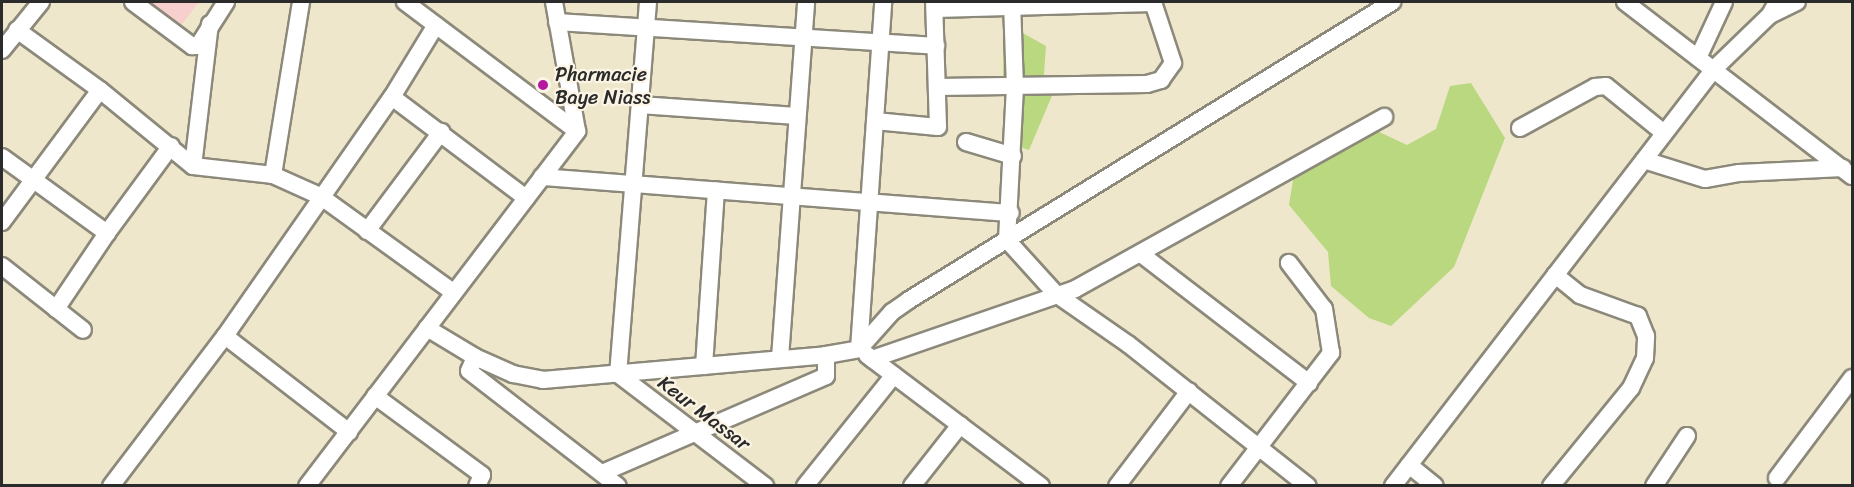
<!DOCTYPE html>
<html>
<head>
<meta charset="utf-8">
<style>
  body { margin:0 }
  #map { position:relative; width:1854px; height:487px; overflow:hidden; background:#eee7cb; font-family:Sriracha,sans-serif }
  div>[style] { position:absolute }
  .built>* { inset:0; background:#f7d0ce }
  .green>* { inset:0; background:#b9d87f }
  .roads { filter:drop-shadow(2px 0 #8c897b) drop-shadow(-2px 0 #8c897b) drop-shadow(0 2px #8c897b) drop-shadow(0 -2px #8c897b) }
  .minor>* { height:16px; margin:-8px; padding:0 8px; transform-origin:8px; border-radius:8px; background:#fff }
  .dots>* { width:16px; height:16px; translate:-50% -50%; box-sizing:border-box; border:3px solid #fcf5e5; border-radius:50% }
  span { translate:-50% -50%; white-space:nowrap; text-align:center; line-height:1.15; -webkit-text-stroke:4.5px #fcf5e5; paint-order:stroke }
  .poi-label { font-size:20px; color:#2b2b2b }
  .left { translate:0 -50%; text-align:left }
  .street-label { font-size:20px; color:#2b2b2b }
  .frame { position:absolute; inset:0; border:3px solid #2b2b2b; pointer-events:none }
</style>
</head>
<body>
<div id="map">
  <div class="built">
    <i style="clip-path:polygon(144px 2px,199px 2px,179px 28px)"></i>
  </div>
  <div class="green">
    <i style="clip-path:polygon(1003px 22px,1046px 46px,1043px 88px,1054px 91px,1029px 150px,1014px 145px,1020px 112px,1003px 91px)"></i>
    <i style="clip-path:polygon(1471px 83px,1505px 138px,1454px 267px,1391px 326px,1369px 318px,1331px 286px,1328px 252px,1289px 205px,1295px 168px,1360px 123px,1407px 145px,1436px 129px,1450px 86px)"></i>
  </div>
  <div class="roads">
    <div class="minor">
      <i style="left:133px;top:2px;width:74px;rotate:36.7deg"></i>
      <i style="left:192px;top:46px;width:6px"></i>
      <i style="left:198px;top:46px;width:52px;rotate:-57.5deg"></i>
      <i style="left:405px;top:2px;width:215px;rotate:36.9deg"></i>
      <i style="left:648px;top:2px;width:373px;rotate:94.6deg"></i>
      <i style="left:618px;top:374px;width:185px;rotate:37.3deg"></i>
      <i style="left:1012px;top:2px;width:85px;rotate:88deg"></i>
      <i style="left:1015px;top:87px;width:153px;rotate:93deg"></i>
      <i style="left:1007px;top:240px;width:73px;rotate:47.8deg"></i>
      <i style="left:1056px;top:294px;width:88px;rotate:34.8deg"></i>
      <i style="left:1128px;top:344px;width:229px;rotate:38.3deg"></i>
      <i style="left:1625px;top:2px;width:286px;rotate:37.5deg"></i>
      <i style="left:935px;top:9px;width:219px;rotate:-1.6deg"></i>
      <i style="left:1770px;top:15px;width:30px;rotate:-26deg"></i>
      <i style="left:557px;top:22px;width:380px;rotate:3.6deg"></i>
      <i style="left:17px;top:30px;width:102px;rotate:35.9deg"></i>
      <i style="left:100px;top:90px;width:120px;rotate:39.3deg"></i>
      <i style="left:193px;top:166px;width:81px;rotate:6.4deg"></i>
      <i style="left:273px;top:175px;width:51px;rotate:24.1deg"></i>
      <i style="left:320px;top:196px;width:164px;rotate:35.8deg"></i>
      <i style="left:2px;top:50px;width:62px;rotate:-50.9deg"></i>
      <i style="left:1698px;top:58px;width:62px;rotate:-65.1deg"></i>
      <i style="left:937px;top:87px;width:210px;rotate:-0.8deg"></i>
      <i style="left:1147px;top:84px;width:15px;rotate:-16deg"></i>
      <i style="left:1161px;top:80px;width:21px;rotate:-55deg"></i>
      <i style="left:1173px;top:63px;width:64px;rotate:-108.2deg"></i>
      <i style="left:392px;top:97px;width:168px;rotate:37deg"></i>
      <i style="left:640px;top:105px;width:157px;rotate:4deg"></i>
      <i style="left:875px;top:121px;width:63px;rotate:5.4deg"></i>
      <i style="left:938px;top:127px;width:125px;rotate:-91.8deg"></i>
      <i style="left:1520px;top:128px;width:85px;rotate:-28.7deg"></i>
      <i style="left:1595px;top:87px;width:11px;rotate:-5deg"></i>
      <i style="left:1606px;top:86px;width:75px;rotate:39deg"></i>
      <i style="left:966px;top:142px;width:49px;rotate:16.6deg"></i>
      <i style="left:2px;top:157px;width:130px;rotate:35.9deg"></i>
      <i style="left:107px;top:233px;width:108px;rotate:-53.7deg"></i>
      <i style="left:1644px;top:160px;width:64px;rotate:17.3deg"></i>
      <i style="left:1705px;top:179px;width:35px;rotate:-10deg"></i>
      <i style="left:1739px;top:173px;width:104px;rotate:-2.8deg"></i>
      <i style="left:193px;top:166px;width:143px;rotate:-83.2deg"></i>
      <i style="left:273px;top:175px;width:175px;rotate:-80.8deg"></i>
      <i style="left:542px;top:177px;width:470px;rotate:4.4deg"></i>
      <i style="left:2px;top:222px;width:164px;rotate:-53.4deg"></i>
      <i style="left:367px;top:231px;width:124px;rotate:-53.2deg"></i>
      <i style="left:1141px;top:254px;width:212px;rotate:37.5deg"></i>
      <i style="left:2px;top:266px;width:103px;rotate:38.3deg"></i>
      <i style="left:56px;top:309px;width:92px;rotate:-56.1deg"></i>
      <i style="left:427px;top:328px;width:56px;rotate:31.1deg"></i>
      <i style="left:475px;top:357px;width:42px;rotate:24.1deg"></i>
      <i style="left:513px;top:374px;width:31px;rotate:11deg"></i>
      <i style="left:543px;top:380px;width:284px;rotate:-5deg"></i>
      <i style="left:826px;top:355px;width:34px;rotate:-10deg"></i>
      <i style="left:859px;top:349px;width:50px;rotate:-48.3deg"></i>
      <i style="left:892px;top:312px;width:21px;rotate:-35deg"></i>
      <i style="left:909px;top:300px;width:568px;rotate:-31.67deg"></i>
      <i style="left:225px;top:336px;width:157px;rotate:37.7deg"></i>
      <i style="left:859px;top:349px;width:348px;rotate:-86deg"></i>
      <i style="left:867px;top:355px;width:218px;rotate:37deg"></i>
      <i style="left:475px;top:357px;width:15px;rotate:113deg"></i>
      <i style="left:469px;top:371px;width:188px;rotate:37.7deg"></i>
      <i style="left:780px;top:358px;width:357px;rotate:-85.8deg"></i>
      <i style="left:872px;top:359px;width:215px;rotate:-19deg"></i>
      <i style="left:1075px;top:289px;width:354px;rotate:-29.1deg"></i>
      <i style="left:704px;top:366px;width:176px;rotate:-86.1deg"></i>
      <i style="left:375px;top:396px;width:133px;rotate:36.4deg"></i>
      <i style="left:482px;top:475px;width:12px;rotate:114deg"></i>
      <i style="left:1409px;top:465px;width:33px;rotate:39deg"></i>
      <i style="left:602px;top:473px;width:244px;rotate:-23.4deg"></i>
      <i style="left:826px;top:376px;width:21px;rotate:-90deg"></i>
      <i style="left:1777px;top:478px;width:125px;rotate:-53.1deg"></i>
      <i style="left:111px;top:486px;width:188px;rotate:-52.8deg"></i>
      <i style="left:225px;top:336px;width:292px;rotate:-55.1deg"></i>
      <i style="left:392px;top:97px;width:84px;rotate:-58.6deg"></i>
      <i style="left:307px;top:486px;width:446px;rotate:-52.7deg"></i>
      <i style="left:577px;top:131px;width:131px;rotate:-100.1deg"></i>
      <i style="left:805px;top:486px;width:142px;rotate:-51.3deg"></i>
      <i style="left:912px;top:486px;width:78px;rotate:-51.8deg"></i>
      <i style="left:1117px;top:486px;width:119px;rotate:-52.8deg"></i>
      <i style="left:1229px;top:486px;width:168px;rotate:-52.5deg"></i>
      <i style="left:1331px;top:353px;width:45px;rotate:-99deg"></i>
      <i style="left:1324px;top:309px;width:58px;rotate:-127.3deg"></i>
      <i style="left:1393px;top:486px;width:526px;rotate:-52.41deg"></i>
      <i style="left:1714px;top:69px;width:78px;rotate:-44deg"></i>
      <i style="left:1770px;top:15px;width:15px;rotate:-62deg"></i>
      <i style="left:1551px;top:486px;width:127px;rotate:-50.8deg"></i>
      <i style="left:1631px;top:388px;width:33px;rotate:-65deg"></i>
      <i style="left:1645px;top:358px;width:22px;rotate:-87deg"></i>
      <i style="left:1646px;top:336px;width:22px;rotate:-112deg"></i>
      <i style="left:1638px;top:316px;width:62px;rotate:-160.1deg"></i>
      <i style="left:1580px;top:295px;width:32px;rotate:-141deg"></i>
      <i style="left:1654px;top:486px;width:60px;rotate:-56.6deg"></i>
    </div>
  </div>
  <div class="dots">
    <i style="left:543px;top:85px;background:#b5179e"></i>
  </div>
  <div class="poi-label">
    <span class="left" style="left:555px;top:86px">Pharmacie<br>Baye Niass</span>
  </div>
  <div class="street-label">
    <span style="left:704px;top:413px;rotate:37deg">Keur Massar</span>
  </div>
  <div class="frame"></div>
</div>
</body>
</html>
